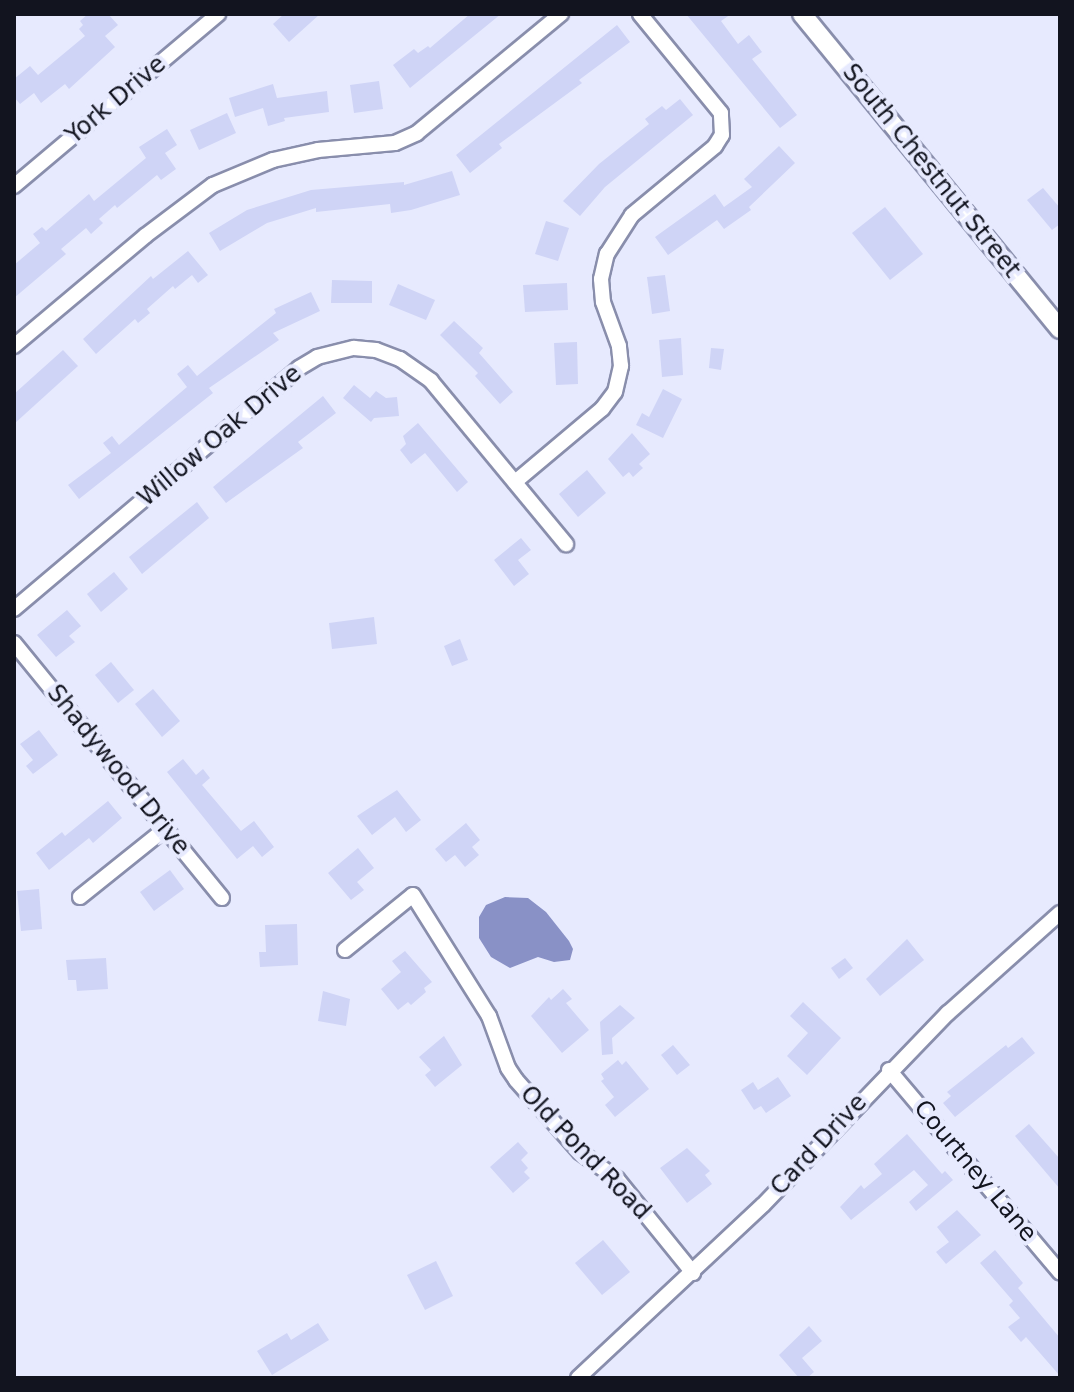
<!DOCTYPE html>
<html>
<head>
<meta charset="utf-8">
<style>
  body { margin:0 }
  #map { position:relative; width:1074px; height:1392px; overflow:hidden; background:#e7eafe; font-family:"DejaVu Sans",sans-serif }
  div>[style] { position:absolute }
  .water>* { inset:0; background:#8991c6 }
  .building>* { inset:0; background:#cfd4f6 }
  .roads { filter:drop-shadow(2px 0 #898eac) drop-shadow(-2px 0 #898eac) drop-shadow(0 2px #898eac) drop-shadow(0 -2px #898eac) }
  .minor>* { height:14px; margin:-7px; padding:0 7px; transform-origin:7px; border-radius:7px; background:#fff }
  .major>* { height:18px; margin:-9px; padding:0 9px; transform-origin:9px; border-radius:9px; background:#fff }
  span { translate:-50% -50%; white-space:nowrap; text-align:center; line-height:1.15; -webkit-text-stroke:8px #e7eafe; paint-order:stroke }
  .street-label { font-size:24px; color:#12141f }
  .frame { position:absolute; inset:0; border:16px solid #12141f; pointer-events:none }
</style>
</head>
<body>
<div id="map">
  <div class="water">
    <i style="clip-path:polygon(505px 897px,528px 898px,546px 912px,569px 941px,573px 949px,570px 960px,554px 962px,538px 957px,510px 968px,491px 957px,479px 938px,479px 917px,486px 905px)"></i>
  </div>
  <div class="building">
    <i style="clip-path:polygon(88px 14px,108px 14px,118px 25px,105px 36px,115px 47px,69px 89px,65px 84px,41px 103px,34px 93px,20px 104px,14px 97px,14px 79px,30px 66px,38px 75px,85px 36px,79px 29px,83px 25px,80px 21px)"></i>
    <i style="clip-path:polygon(284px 14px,320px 14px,289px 42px,273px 24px)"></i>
    <i style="clip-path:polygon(470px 14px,501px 14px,410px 88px,393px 65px,414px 49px,418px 53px,428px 46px,430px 48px)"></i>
    <i style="clip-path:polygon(686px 14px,731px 14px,721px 21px,738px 44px,749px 35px,762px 52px,752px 59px,797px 115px,780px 128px)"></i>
    <i style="clip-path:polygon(617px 25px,630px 42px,579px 80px,582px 83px,499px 144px,502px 148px,470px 173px,456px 155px)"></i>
    <i style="clip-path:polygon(379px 81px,383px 109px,354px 113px,350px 85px)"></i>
    <i style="clip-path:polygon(273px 84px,277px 98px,327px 91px,329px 112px,284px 118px,285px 121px,268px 126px,263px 108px,235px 117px,229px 98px)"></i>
    <i style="clip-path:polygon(680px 99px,693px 115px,605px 187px,580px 216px,563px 201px,599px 164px,649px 124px,645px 119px,662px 106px,666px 110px)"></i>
    <i style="clip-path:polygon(227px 113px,236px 133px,199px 150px,190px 130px)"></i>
    <i style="clip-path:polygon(167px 129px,177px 145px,165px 153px,176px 169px,161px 180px,157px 175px,117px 208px,115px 205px,99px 219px,103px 223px,91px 234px,86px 228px,61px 249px,66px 254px,14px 298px,14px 265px,40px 243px,33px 234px,42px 227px,46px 231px,89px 194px,94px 201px,146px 158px,139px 147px)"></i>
    <i style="clip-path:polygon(779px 146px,795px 163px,749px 207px,751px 210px,724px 229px,717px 220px,668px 255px,655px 237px,715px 194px,724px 207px,752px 187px,744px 179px)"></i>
    <i style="clip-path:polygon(452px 171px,460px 195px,411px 210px,391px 213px,390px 204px,316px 212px,316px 208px,267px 223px,220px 251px,209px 233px,247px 210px,311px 190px,404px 182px,404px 185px)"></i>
    <i style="clip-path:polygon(1043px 188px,1060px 208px,1060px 224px,1052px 230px,1027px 200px)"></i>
    <i style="clip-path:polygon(885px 207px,923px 254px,890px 280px,852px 233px)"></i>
    <i style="clip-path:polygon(546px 221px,569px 228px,558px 261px,535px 254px)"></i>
    <i style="clip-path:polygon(188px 251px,208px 275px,198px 283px,192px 275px,175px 289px,173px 286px,147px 309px,150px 313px,138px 323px,135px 319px,96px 354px,83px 339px,151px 276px,153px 279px)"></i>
    <i style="clip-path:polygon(665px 275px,670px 311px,652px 314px,647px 277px)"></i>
    <i style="clip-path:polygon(332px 280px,372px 281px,372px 303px,331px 303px)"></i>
    <i style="clip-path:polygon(567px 283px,568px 310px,525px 312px,523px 285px)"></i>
    <i style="clip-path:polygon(398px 284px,435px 300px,426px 320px,389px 305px)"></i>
    <i style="clip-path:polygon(311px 292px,320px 311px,273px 333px,279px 340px,209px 388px,213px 393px,79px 499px,68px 485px,111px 453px,103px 443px,112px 436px,119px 445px,187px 387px,177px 374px,188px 365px,197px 376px,276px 313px,274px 309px)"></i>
    <i style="clip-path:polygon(454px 321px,483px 348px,479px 353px,513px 392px,500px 404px,475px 376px,478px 373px,440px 335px)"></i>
    <i style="clip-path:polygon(681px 338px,683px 375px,662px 377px,659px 340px)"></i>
    <i style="clip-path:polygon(577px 342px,578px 384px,556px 385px,554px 343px)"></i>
    <i style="clip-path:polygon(711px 348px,724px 349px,721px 370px,709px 368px)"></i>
    <i style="clip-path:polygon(63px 350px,78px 366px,14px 424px,14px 394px)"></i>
    <i style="clip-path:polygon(354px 385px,370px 398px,376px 391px,386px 398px,397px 397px,399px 416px,374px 418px,371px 422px,343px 398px)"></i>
    <i style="clip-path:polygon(663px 389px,682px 399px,663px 438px,636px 425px,642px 413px,649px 417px)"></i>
    <i style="clip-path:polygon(323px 396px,336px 413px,298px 442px,303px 448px,226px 503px,213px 487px)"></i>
    <i style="clip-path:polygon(418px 423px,468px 482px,457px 492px,425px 453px,411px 464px,400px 450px,406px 444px,403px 436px)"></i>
    <i style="clip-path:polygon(632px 433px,650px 454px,639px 464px,643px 468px,633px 477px,629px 472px,623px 477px,608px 459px)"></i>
    <i style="clip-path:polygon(587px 470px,606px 493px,578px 517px,559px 494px)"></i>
    <i style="clip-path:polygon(197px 502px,209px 518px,142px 574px,129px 557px)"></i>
    <i style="clip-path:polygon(521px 538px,531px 550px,518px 560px,529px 574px,514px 586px,494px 560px)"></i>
    <i style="clip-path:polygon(114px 572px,128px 589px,101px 612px,87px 594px)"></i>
    <i style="clip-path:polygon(67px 610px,81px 626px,69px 636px,75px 642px,56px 657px,37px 635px)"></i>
    <i style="clip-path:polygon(374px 617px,377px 644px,332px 649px,329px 623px)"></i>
    <i style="clip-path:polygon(460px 639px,468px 660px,452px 666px,444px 646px)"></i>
    <i style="clip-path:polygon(111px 662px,134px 690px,118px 703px,95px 675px)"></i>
    <i style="clip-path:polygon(153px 689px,180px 721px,162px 737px,135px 704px)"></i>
    <i style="clip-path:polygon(39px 730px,58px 755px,33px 774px,26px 766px,33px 760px,20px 744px)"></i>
    <i style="clip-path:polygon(183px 759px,196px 775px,203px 769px,210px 778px,202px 785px,241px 831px,254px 821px,274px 847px,262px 857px,253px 846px,237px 859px,167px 772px)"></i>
    <i style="clip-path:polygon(397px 790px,421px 820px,406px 832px,395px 817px,372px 835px,357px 816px)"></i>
    <i style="clip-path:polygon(108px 801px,122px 818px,93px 843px,89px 838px,49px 870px,36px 853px,62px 832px,65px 836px)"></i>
    <i style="clip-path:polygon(466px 823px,480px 840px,472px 847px,479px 855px,465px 867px,455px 855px,446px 862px,435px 849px)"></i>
    <i style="clip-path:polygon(358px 848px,374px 868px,357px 882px,364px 890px,351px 900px,328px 873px)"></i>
    <i style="clip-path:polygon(170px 870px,184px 889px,154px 911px,140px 892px)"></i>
    <i style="clip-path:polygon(39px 889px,42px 929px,21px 931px,17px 891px)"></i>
    <i style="clip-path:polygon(297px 924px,298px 965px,260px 967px,259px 952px,266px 952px,265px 925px)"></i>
    <i style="clip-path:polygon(907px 939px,924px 960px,880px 996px,866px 979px)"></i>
    <i style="clip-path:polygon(405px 951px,432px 982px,424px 988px,426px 992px,411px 1005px,408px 1002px,398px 1010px,381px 989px,401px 972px,392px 961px)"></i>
    <i style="clip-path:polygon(106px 958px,108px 989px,77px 991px,76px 980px,68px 980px,66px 960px)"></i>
    <i style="clip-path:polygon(845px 958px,853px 968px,839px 979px,831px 968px)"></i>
    <i style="clip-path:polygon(563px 989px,572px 999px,566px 1003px,589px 1030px,562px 1053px,531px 1016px,549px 997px,551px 1000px)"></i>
    <i style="clip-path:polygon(323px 991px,350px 999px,346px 1026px,318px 1021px)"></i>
    <i style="clip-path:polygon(803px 1002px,841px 1038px,807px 1075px,787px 1056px,808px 1033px,790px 1016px)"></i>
    <i style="clip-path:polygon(620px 1005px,635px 1018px,612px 1038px,613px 1054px,602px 1055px,600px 1022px)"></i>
    <i style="clip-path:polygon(444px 1036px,462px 1065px,435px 1087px,425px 1075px,431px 1070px,419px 1057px)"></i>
    <i style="clip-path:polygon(1022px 1037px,1035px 1053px,955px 1117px,943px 1103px,951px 1096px,947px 1092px,1006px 1045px,1008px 1048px)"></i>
    <i style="clip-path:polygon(673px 1045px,690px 1065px,677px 1075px,661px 1055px)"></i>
    <i style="clip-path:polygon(618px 1060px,622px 1065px,626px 1061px,649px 1089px,615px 1117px,605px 1105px,614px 1097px,601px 1081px,604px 1079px,601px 1074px)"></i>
    <i style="clip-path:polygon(778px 1077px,791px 1096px,766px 1113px,761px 1106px,754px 1110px,741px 1090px,753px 1082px,758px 1090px)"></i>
    <i style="clip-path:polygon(1029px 1124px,1060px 1159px,1060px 1189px,1015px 1136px)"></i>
    <i style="clip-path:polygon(907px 1134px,942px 1174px,945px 1171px,953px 1180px,916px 1211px,909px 1202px,928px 1185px,914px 1170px,851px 1220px,840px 1207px,861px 1185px,864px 1189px,882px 1174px,874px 1164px)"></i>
    <i style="clip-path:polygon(518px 1142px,528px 1153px,521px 1160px,528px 1168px,524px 1172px,530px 1178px,513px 1193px,490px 1167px)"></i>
    <i style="clip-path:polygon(687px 1148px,710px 1171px,705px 1175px,712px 1184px,687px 1203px,660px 1168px)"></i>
    <i style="clip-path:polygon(957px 1210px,981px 1235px,946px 1264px,936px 1252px,949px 1242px,937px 1227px)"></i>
    <i style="clip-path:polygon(603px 1240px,630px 1272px,602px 1295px,575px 1263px)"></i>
    <i style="clip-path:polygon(995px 1250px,1023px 1283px,1018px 1288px,1060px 1338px,1060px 1376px,1026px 1337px,1021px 1342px,1008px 1327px,1020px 1318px,1009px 1305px,1013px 1301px,980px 1263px)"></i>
    <i style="clip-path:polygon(436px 1261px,453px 1296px,425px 1310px,407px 1275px)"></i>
    <i style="clip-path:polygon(318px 1323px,329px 1340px,272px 1375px,257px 1351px,287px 1333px,291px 1340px)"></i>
    <i style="clip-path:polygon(809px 1326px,822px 1341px,802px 1358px,814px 1372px,807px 1378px,799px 1378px,779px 1355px)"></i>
  </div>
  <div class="roads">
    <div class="minor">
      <i style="left:14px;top:186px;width:267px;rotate:-40.1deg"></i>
      <i style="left:14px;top:346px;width:171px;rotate:-40deg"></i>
      <i style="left:145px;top:236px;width:85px;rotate:-36.9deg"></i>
      <i style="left:213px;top:185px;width:65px;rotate:-22.6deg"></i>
      <i style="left:273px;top:160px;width:46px;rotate:-12.5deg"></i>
      <i style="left:318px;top:150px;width:77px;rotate:-5.2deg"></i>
      <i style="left:395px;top:143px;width:24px;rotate:-24deg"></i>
      <i style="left:417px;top:133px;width:187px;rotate:-39.6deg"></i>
      <i style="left:515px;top:482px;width:114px;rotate:-40deg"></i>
      <i style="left:602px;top:409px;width:21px;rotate:-53deg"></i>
      <i style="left:615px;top:392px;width:27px;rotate:-77deg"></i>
      <i style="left:621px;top:366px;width:20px;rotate:-96deg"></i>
      <i style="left:619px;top:346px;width:47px;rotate:-110deg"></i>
      <i style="left:603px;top:302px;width:23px;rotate:-95deg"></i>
      <i style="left:601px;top:279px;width:26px;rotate:-77deg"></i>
      <i style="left:607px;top:254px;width:46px;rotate:-57.3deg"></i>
      <i style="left:632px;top:215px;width:108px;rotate:-39.7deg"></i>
      <i style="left:715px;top:146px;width:13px;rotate:-58deg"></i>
      <i style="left:722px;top:135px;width:22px;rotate:-93deg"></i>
      <i style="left:721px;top:113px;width:128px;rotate:-129.3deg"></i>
      <i style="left:14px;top:609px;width:373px;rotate:-40.2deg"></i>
      <i style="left:299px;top:368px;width:21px;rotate:-31deg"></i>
      <i style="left:317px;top:357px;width:38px;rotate:-14deg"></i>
      <i style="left:354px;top:348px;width:22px;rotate:5deg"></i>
      <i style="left:376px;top:350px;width:26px;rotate:21deg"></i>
      <i style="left:400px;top:359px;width:38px;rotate:35deg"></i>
      <i style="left:431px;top:381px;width:212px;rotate:50.4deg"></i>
      <i style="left:14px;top:643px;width:329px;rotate:50.8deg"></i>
      <i style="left:80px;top:897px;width:109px;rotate:-38.7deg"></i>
      <i style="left:345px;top:950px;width:87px;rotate:-39deg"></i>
      <i style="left:413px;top:895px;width:143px;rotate:57.9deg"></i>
      <i style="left:489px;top:1016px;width:55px;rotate:69.9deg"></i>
      <i style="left:508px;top:1068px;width:14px;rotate:56deg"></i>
      <i style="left:516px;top:1080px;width:96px;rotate:48.4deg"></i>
      <i style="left:580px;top:1152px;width:46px;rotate:36.1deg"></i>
      <i style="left:617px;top:1179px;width:121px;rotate:51deg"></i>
      <i style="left:889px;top:1070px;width:265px;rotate:49.8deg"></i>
      <i style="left:578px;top:1378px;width:253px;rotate:-43.1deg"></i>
      <i style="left:763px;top:1205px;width:267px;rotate:-46.1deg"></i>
      <i style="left:948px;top:1013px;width:150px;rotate:-41.8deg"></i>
    </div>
    <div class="major">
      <i style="left:802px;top:14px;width:407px;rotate:50.7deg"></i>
    </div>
  </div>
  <div class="street-label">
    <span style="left:116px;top:100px;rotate:-40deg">York Drive</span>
    <span style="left:931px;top:171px;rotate:51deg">South Chestnut Street</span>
    <span style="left:220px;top:436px;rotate:-40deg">Willow Oak Drive</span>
    <span style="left:118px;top:770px;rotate:51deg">Shadywood Drive</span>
    <span style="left:819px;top:1145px;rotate:-47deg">Card Drive</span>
    <span style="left:585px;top:1153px;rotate:46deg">Old Pond Road</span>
    <span style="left:975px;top:1171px;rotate:50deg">Courtney Lane</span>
  </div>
  <div class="frame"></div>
</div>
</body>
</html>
